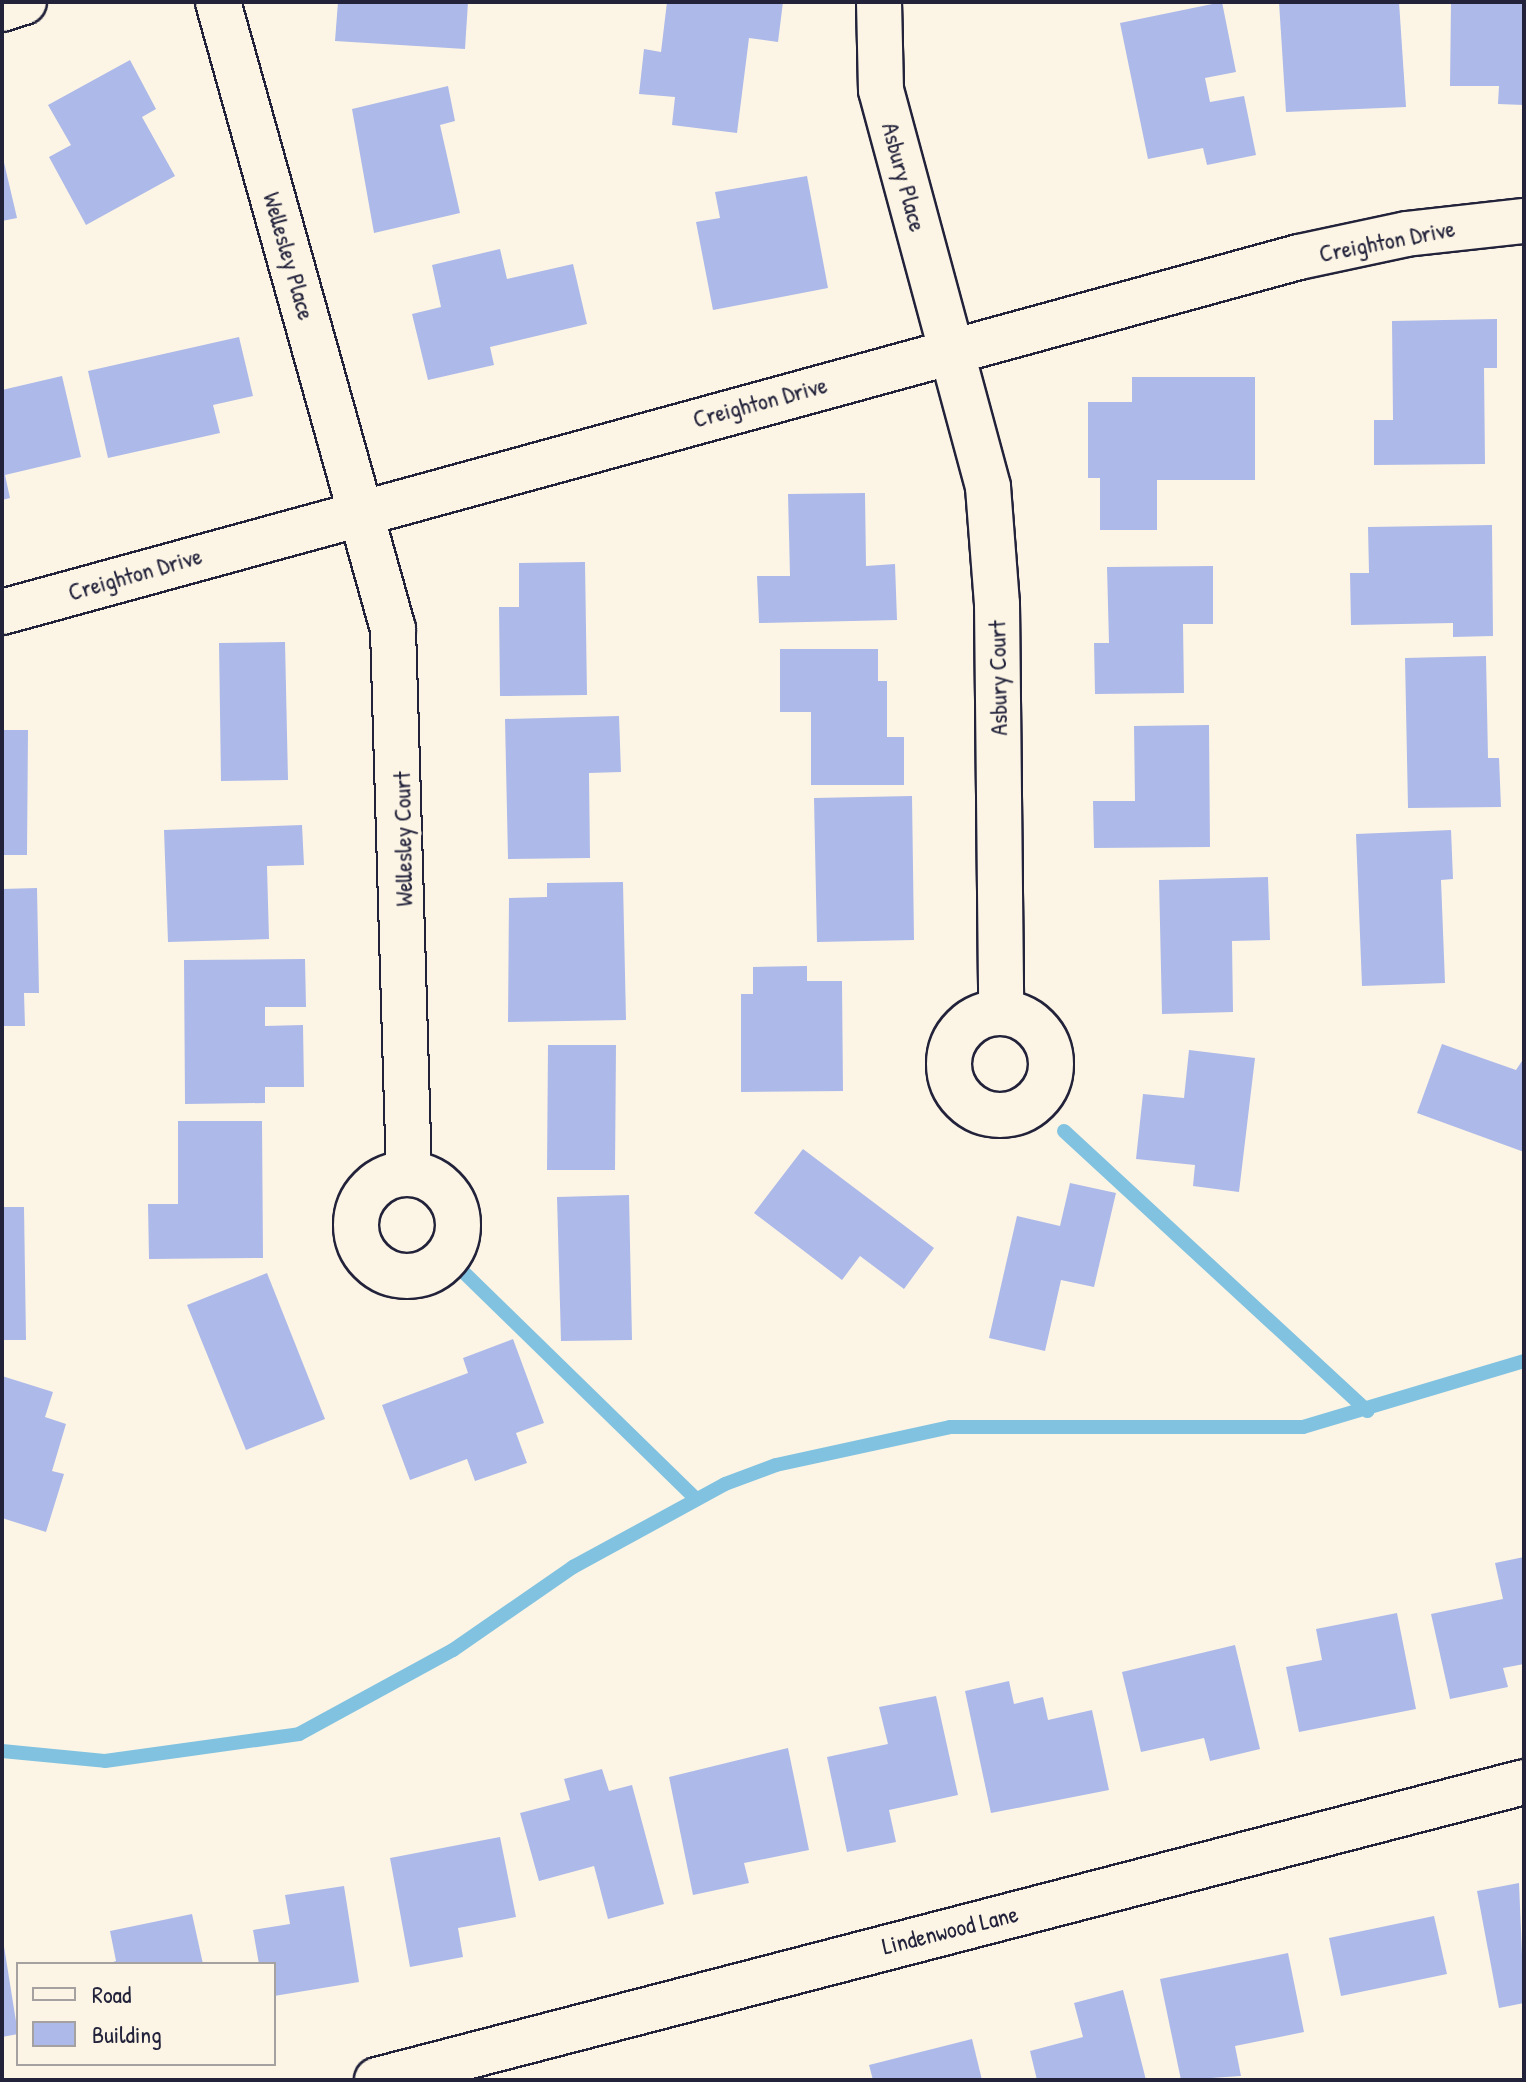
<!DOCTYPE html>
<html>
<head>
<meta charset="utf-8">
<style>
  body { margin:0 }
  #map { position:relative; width:1526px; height:2082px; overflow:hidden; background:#fcf5e5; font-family:"Patrick Hand",sans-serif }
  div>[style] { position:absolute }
  .stream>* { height:14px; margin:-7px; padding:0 7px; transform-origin:7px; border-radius:7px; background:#81c2e1 }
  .building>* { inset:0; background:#adb9e9 }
  .roads { filter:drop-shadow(2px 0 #22223b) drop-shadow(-2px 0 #22223b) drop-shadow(0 2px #22223b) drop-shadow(0 -2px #22223b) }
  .street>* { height:44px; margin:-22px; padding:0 22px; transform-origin:22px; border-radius:22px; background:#fcf5e5 }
  .street>.ring { margin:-22px; padding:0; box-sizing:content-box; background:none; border:44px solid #fcf5e5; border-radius:50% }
  span { translate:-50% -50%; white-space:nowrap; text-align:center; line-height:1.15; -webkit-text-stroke:7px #fcf5e5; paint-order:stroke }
  .street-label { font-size:24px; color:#22223b }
  .frame { position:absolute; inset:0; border:4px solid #22223b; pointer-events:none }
  .legend { position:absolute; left:16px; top:1962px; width:260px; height:104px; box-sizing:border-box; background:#fcf5e5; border:2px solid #a5a1a1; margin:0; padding:10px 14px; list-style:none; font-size:24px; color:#22223b }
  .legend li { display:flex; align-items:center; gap:16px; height:40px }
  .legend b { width:40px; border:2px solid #a5a1a1 }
</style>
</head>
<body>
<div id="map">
  <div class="stream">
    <i style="left:1064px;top:1131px;width:413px;rotate:42.7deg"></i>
    <i style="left:448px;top:1257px;width:347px;rotate:44.3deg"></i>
    <i style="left:2px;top:1751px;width:103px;rotate:5.5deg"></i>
    <i style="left:105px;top:1761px;width:196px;rotate:-7.9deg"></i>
    <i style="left:299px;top:1734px;width:175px;rotate:-28.6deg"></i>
    <i style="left:453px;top:1650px;width:146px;rotate:-34.7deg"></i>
    <i style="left:573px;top:1567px;width:173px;rotate:-28.6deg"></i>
    <i style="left:725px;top:1484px;width:54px;rotate:-20.4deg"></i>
    <i style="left:776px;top:1465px;width:178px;rotate:-12.3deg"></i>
    <i style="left:950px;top:1427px;width:353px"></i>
    <i style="left:1303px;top:1427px;width:231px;rotate:-16.6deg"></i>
  </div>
  <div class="building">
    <i style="clip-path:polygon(338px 2px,468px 2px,465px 49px,335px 41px)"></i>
    <i style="clip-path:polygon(667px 2px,783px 2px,778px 42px,749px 38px,737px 133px,672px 125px,675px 97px,639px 94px,644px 49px,661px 52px)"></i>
    <i style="clip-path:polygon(1222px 2px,1236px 72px,1205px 78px,1210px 102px,1244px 96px,1256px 155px,1207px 165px,1203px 148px,1148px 159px,1120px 23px)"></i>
    <i style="clip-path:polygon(1279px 2px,1399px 2px,1406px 107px,1286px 112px)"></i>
    <i style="clip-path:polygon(1451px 2px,1524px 2px,1524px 105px,1498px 104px,1499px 86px,1450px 86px)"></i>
    <i style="clip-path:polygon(130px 60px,156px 109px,142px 117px,175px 176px,86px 225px,49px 157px,71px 145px,48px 105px)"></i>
    <i style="clip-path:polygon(448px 86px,455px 121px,440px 125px,460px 213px,374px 233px,352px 109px)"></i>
    <i style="clip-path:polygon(2px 154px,17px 218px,2px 221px)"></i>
    <i style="clip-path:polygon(807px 176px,828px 288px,713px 310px,696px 222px,720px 218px,715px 192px)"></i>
    <i style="clip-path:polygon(500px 249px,507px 279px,573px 264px,587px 324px,490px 347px,494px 365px,428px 380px,412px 314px,441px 307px,432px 265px)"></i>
    <i style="clip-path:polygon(1497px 319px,1497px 368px,1484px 368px,1485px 464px,1374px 465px,1374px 420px,1393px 420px,1392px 321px)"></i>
    <i style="clip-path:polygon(239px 337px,253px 396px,213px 405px,220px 433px,108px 458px,88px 371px)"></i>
    <i style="clip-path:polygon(62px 376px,81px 457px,5px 475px,10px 498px,2px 500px,2px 390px)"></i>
    <i style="clip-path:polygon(1132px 377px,1255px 377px,1255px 480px,1157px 480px,1157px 530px,1100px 530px,1100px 478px,1088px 478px,1088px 402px,1132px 402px)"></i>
    <i style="clip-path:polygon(865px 493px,866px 566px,895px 564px,897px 620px,759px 623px,757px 576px,790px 576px,788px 494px)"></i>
    <i style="clip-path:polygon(1492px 525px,1493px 636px,1453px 637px,1453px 623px,1351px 625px,1350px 573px,1369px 573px,1368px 527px)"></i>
    <i style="clip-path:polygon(585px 562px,587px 695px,500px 696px,499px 607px,519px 607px,519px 563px)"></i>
    <i style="clip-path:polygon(1213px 566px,1213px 624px,1183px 624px,1184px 693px,1095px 694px,1094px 643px,1109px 643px,1107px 567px)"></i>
    <i style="clip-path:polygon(285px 642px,288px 780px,221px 781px,219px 643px)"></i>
    <i style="clip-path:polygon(780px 649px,878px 649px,878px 681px,887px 681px,887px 737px,904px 737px,904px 785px,811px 785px,811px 712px,780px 712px)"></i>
    <i style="clip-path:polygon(1486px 656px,1488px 758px,1499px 758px,1501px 807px,1408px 808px,1405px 658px)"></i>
    <i style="clip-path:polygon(619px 716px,621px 772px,589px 773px,590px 858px,508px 859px,505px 719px)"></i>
    <i style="clip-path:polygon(1209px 725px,1210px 847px,1094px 848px,1093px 801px,1135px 801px,1134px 726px)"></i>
    <i style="clip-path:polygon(2px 730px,28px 730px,27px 855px,2px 855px)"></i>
    <i style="clip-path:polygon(912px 796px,914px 940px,817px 942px,814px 798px)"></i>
    <i style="clip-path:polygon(302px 825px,304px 865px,267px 866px,269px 939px,168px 942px,164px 830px)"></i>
    <i style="clip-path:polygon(1451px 830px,1453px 879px,1441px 880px,1445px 983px,1362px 986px,1356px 834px)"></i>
    <i style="clip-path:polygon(1268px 877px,1270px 940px,1232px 941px,1233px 1012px,1162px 1014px,1159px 880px)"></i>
    <i style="clip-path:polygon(623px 882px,626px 1020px,508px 1022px,509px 898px,547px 897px,547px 883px)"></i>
    <i style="clip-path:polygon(37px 888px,39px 993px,24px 993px,25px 1026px,2px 1026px,2px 889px)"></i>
    <i style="clip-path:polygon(305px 959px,306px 1007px,265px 1007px,265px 1026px,303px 1025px,304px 1087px,265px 1087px,265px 1103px,185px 1104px,184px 960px)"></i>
    <i style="clip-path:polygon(807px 966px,807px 981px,842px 981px,843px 1091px,741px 1092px,741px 994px,753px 994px,753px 967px)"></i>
    <i style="clip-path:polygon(1442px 1044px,1516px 1070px,1524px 1058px,1524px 1152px,1417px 1113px)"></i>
    <i style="clip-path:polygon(548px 1045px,616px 1045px,615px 1170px,547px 1170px)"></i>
    <i style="clip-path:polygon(1189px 1050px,1255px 1058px,1239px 1192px,1193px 1186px,1195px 1165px,1136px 1159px,1143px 1094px,1184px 1098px)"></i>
    <i style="clip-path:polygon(178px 1121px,262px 1121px,263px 1258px,149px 1259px,148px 1204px,178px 1204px)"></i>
    <i style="clip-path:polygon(803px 1149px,934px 1248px,904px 1289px,860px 1256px,842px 1280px,754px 1213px)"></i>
    <i style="clip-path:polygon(1070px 1183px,1116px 1193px,1094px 1287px,1061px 1280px,1045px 1351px,989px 1338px,1017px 1216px,1060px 1226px)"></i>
    <i style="clip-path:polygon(629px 1195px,632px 1340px,561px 1341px,557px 1197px)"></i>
    <i style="clip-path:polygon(2px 1207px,24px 1207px,26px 1340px,2px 1340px)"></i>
    <i style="clip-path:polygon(267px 1273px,325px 1419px,246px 1450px,187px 1305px)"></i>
    <i style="clip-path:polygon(513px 1339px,544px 1423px,516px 1433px,527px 1463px,475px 1481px,467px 1459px,410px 1480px,382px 1405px,468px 1373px,463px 1358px)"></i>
    <i style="clip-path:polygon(2px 1376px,53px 1392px,45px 1417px,66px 1424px,52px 1471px,64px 1474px,46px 1532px,2px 1518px)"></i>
    <i style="clip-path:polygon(1524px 1557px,1524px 1664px,1503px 1668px,1508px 1687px,1450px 1699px,1431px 1614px,1503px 1599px,1495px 1563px)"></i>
    <i style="clip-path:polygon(1397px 1613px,1416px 1709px,1299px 1732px,1286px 1667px,1322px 1660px,1316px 1629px)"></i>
    <i style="clip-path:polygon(1235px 1645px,1260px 1749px,1210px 1761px,1204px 1738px,1141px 1752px,1122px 1672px)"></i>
    <i style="clip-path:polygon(1009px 1681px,1014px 1704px,1043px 1697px,1048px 1720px,1092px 1710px,1109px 1790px,991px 1813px,965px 1691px)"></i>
    <i style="clip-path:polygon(936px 1696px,958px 1795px,889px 1810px,896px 1842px,847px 1852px,827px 1757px,888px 1744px,879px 1707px)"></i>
    <i style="clip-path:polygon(788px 1748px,809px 1850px,744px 1863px,749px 1883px,693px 1895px,669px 1777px)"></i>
    <i style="clip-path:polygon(602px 1769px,609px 1791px,632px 1785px,664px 1904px,608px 1919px,594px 1866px,539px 1881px,520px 1813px,570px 1800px,564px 1779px)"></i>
    <i style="clip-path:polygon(500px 1837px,516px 1917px,458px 1928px,463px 1957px,410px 1967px,390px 1858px)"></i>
    <i style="clip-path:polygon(1519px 1883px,1524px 2003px,1499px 2008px,1477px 1891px)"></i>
    <i style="clip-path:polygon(344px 1886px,359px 1982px,274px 1996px,274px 1964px,259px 1964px,253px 1930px,290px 1924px,285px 1895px)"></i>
    <i style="clip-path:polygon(192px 1914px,203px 1964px,107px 1964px,116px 1961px,110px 1931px)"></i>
    <i style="clip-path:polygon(1434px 1916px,1447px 1974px,1341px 1996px,1329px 1938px)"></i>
    <i style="clip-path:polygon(3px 1940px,18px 2034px,2px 2037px,2px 1940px)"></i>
    <i style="clip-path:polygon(1288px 1953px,1304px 2032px,1235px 2046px,1241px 2076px,1181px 2080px,1160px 1979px)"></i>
    <i style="clip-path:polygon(1123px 1990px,1146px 2080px,1037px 2080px,1030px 2051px,1083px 2037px,1074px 2003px)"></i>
    <i style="clip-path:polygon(972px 2039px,982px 2080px,873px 2080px,869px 2065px)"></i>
  </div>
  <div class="roads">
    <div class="street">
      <i style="left:218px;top:2px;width:651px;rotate:74.41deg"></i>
      <i style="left:393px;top:629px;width:544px;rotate:88.32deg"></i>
      <i style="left:879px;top:2px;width:88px;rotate:88.7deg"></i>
      <i style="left:881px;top:90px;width:411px;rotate:74.9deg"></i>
      <i style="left:988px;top:487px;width:117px;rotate:85.6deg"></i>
      <i style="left:997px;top:604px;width:408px;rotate:89.4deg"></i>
      <i style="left:2px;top:9px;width:23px;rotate:-18deg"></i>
      <i style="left:2px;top:612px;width:1345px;rotate:-15.31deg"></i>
      <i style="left:1299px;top:257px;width:109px;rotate:-12.1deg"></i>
      <i style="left:1406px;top:234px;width:119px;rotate:-6.3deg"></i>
      <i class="ring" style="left:949px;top:1013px;width:58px;height:58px"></i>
      <i class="ring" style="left:356px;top:1174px;width:58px;height:58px"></i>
      <i style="left:377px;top:2080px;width:1185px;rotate:-14.56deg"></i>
    </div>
  </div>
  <div class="street-label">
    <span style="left:904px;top:177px;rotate:75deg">Asbury Place</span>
    <span style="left:1387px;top:241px;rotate:-11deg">Creighton Drive</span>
    <span style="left:289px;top:256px;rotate:74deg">Wellesley Place</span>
    <span style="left:760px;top:402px;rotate:-15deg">Creighton Drive</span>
    <span style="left:135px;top:574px;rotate:-16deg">Creighton Drive</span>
    <span style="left:998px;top:678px;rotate:-91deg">Asbury Court</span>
    <span style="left:403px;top:839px;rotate:-91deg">Wellesley Court</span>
    <span style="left:950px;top:1930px;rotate:-14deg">Lindenwood Lane</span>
  </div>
  <div class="frame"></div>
  <ul class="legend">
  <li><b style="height:10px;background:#fcf5e5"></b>Road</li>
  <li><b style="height:22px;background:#adb9e9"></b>Building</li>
  </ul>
</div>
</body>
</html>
